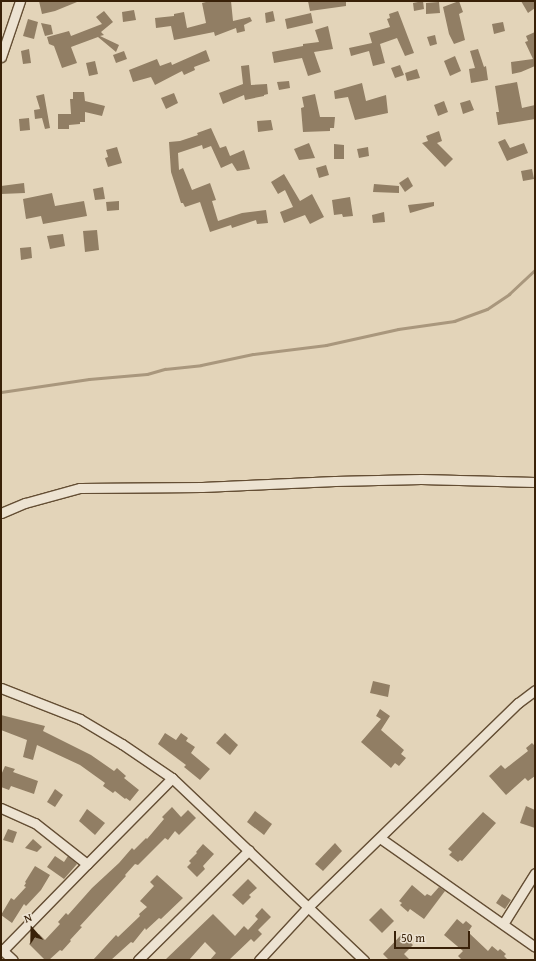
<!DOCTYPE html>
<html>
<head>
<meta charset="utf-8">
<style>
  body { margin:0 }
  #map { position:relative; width:536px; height:961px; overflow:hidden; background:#e3d4b9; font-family:"Gentium Book Plus",serif }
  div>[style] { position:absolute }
  .stream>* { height:3px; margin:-1.5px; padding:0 1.5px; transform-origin:1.5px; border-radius:1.5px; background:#a9977d }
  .building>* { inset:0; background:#917e64 }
  .roads { filter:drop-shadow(1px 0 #644e34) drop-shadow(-1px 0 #644e34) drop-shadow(0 1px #644e34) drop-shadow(0 -1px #644e34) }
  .street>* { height:9px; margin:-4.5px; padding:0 4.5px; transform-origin:4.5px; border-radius:4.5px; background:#ede3d2 }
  span { translate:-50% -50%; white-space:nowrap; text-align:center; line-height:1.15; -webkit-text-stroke:3px #ede3d2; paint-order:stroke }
  .frame { position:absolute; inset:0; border:2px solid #392108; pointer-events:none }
  .north { position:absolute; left:12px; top:909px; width:40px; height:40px; -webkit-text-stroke:3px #ede3d2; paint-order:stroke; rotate:340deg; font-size:11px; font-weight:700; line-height:16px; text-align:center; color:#392108 }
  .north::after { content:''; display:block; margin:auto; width:14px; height:18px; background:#392108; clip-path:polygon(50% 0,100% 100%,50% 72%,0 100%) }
  .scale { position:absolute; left:394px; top:931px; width:76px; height:18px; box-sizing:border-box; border:2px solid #392108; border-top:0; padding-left:5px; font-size:12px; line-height:14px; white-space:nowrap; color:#392108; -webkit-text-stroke:3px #ede3d2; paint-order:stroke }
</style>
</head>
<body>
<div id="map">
  <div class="stream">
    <i style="left:1px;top:392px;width:89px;rotate:-8.4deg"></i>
    <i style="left:89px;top:379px;width:58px;rotate:-4.9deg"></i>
    <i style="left:147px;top:374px;width:19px;rotate:-16deg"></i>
    <i style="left:165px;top:369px;width:36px;rotate:-6deg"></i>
    <i style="left:201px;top:365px;width:53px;rotate:-11.9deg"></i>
    <i style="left:253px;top:354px;width:74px;rotate:-7deg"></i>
    <i style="left:326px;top:345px;width:74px;rotate:-12.5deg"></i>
    <i style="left:398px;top:329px;width:57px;rotate:-8.1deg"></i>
    <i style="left:454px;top:321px;width:35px;rotate:-20deg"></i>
    <i style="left:487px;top:309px;width:27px;rotate:-34deg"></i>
    <i style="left:509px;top:294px;width:35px;rotate:-43deg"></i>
  </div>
  <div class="building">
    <i style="clip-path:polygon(39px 1px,77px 1px,77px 2px,55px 11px,42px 14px)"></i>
    <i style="clip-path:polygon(210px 1px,231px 1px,233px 21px,250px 17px,252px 21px,244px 25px,245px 31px,237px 33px,236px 28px,215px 36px,214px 32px,174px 40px,171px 26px,156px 28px,155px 18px,174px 16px,174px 14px,184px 12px,187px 28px,206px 23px,202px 3px)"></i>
    <i style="clip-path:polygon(308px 1px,346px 1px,346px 6px,310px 11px)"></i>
    <i style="clip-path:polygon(423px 1px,424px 9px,414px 11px,413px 3px)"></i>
    <i style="clip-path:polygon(459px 1px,463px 12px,459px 14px,465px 40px,454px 44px,449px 34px,443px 7px)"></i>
    <i style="clip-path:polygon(521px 1px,535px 1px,535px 8px,528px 13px)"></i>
    <i style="clip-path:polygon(439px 2px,440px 13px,426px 14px,426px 3px)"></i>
    <i style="clip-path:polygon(134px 10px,136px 20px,123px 22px,122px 12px)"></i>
    <i style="clip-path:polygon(104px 11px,113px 22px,101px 32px,104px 35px,100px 36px,119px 45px,116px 52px,98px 37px,71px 47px,77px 63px,62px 68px,54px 46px,49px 44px,47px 37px,69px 31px,71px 36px,102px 24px,96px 17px)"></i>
    <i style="clip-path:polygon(273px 11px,275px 21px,266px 23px,265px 13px)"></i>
    <i style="clip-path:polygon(398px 11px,414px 53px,405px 56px,397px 38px,380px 44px,385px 63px,373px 66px,369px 51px,351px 56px,349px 48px,372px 43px,369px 33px,390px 27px,387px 19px,390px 18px,389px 14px)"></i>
    <i style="clip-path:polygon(311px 13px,313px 23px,287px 29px,285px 19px)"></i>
    <i style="clip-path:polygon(28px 19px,38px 22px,34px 39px,23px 36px)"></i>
    <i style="clip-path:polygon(503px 22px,505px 31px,494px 34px,492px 24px)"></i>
    <i style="clip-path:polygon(41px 23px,51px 25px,53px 34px,45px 36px)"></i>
    <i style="clip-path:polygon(328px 26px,333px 49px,314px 52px,321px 72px,308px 76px,302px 58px,274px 63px,272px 52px,303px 46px,303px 44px,319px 42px,315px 30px)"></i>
    <i style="clip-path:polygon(535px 32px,535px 66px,521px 72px,512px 74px,511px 62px,533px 59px,525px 42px,528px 41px,526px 36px)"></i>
    <i style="clip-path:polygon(435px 35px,437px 44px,430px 46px,427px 37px)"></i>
    <i style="clip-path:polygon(29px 49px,31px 63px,23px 64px,21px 51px)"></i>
    <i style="clip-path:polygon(478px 49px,484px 67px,486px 66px,488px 80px,471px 83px,469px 69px,475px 68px,470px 51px)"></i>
    <i style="clip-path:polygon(206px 50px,210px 61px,194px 67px,195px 70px,184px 75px,182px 71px,155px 85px,151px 77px,133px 82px,129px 70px,157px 59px,160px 66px,171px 62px,172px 65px)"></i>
    <i style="clip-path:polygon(124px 51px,127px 59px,116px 63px,113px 55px)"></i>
    <i style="clip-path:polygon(455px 56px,461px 71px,450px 76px,444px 61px)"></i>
    <i style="clip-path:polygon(95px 61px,98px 74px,89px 76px,86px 63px)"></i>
    <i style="clip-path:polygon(249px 65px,251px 85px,267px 84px,268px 94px,264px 95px,264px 96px,245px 100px,244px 95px,223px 104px,219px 93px,243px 84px,241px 66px)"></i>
    <i style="clip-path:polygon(400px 65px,404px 75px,395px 78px,391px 68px)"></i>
    <i style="clip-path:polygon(417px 69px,420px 78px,407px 81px,405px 73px)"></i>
    <i style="clip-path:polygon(289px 81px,290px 88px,279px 90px,277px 82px)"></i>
    <i style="clip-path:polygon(517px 82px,522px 108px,535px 105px,535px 119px,498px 125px,496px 112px,499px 112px,495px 86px)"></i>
    <i style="clip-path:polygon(362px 83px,366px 101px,386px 95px,388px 113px,355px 120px,348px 97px,335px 99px,334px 91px)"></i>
    <i style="clip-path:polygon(73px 92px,84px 92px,85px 101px,105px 106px,102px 116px,85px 112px,85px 122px,80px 122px,80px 124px,69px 125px,69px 129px,58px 129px,58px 114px,71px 114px,70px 99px,73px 99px)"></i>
    <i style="clip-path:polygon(174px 93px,178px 103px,166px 109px,161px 98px)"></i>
    <i style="clip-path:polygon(44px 94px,50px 128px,45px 129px,42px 118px,35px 119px,34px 110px,40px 109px,36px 96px)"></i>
    <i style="clip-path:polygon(315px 94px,320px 117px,335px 117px,334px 128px,330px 128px,330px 131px,303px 132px,301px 108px,304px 107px,302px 97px)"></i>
    <i style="clip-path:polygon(470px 100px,474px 110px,463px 114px,460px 103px)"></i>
    <i style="clip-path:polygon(444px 101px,448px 112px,438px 116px,434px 105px)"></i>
    <i style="clip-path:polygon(29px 118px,30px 130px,20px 131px,19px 119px)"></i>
    <i style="clip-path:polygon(271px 120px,273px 130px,258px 132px,257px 121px)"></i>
    <i style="clip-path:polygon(211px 128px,220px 148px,226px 146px,230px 156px,244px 150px,250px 169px,237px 171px,232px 163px,221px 168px,211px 146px,203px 149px,202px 145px,178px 153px,179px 170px,183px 168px,192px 190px,210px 183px,216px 200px,212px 201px,218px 221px,242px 213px,266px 210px,268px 223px,257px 224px,256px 220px,232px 228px,231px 225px,210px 232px,200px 202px,185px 207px,183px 203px,181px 203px,171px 172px,169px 142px,180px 141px,198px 135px,197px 133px)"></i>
    <i style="clip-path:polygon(439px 131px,442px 141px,437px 143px,453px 159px,445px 167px,422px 143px,428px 141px,426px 136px)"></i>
    <i style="clip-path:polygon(505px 139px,510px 148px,524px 143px,528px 153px,507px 161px,498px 142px)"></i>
    <i style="clip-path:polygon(309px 143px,315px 158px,299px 160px,294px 149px)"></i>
    <i style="clip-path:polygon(334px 144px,344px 145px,344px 159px,334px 159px)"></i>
    <i style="clip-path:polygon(117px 147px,122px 163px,108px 167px,105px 158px,108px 157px,106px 150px)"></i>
    <i style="clip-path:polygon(368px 147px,369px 156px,359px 158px,357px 149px)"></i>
    <i style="clip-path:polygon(326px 165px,329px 175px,319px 178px,316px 168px)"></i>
    <i style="clip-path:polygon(532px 169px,534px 179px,523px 181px,521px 171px)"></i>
    <i style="clip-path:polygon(284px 174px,300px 201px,312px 194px,324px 217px,310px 224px,305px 215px,284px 223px,280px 212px,293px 207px,285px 190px,278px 194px,271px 182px)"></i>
    <i style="clip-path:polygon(408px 177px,413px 186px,405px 192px,399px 183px)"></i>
    <i style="clip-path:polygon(24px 183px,25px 193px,1px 194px,1px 186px)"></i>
    <i style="clip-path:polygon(374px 184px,399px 186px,399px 193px,373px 192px)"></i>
    <i style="clip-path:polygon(103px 187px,105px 199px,95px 200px,93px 189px)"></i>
    <i style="clip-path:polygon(52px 193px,55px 206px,84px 201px,87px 216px,43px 224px,41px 216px,26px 219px,23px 199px)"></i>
    <i style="clip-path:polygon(350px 197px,353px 216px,343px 217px,342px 214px,334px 215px,332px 200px)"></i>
    <i style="clip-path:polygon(119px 201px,119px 210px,107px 211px,106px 202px)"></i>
    <i style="clip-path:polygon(434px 202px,434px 206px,410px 213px,408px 205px)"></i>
    <i style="clip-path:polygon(384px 212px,385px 222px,373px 223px,372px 215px)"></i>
    <i style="clip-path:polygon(97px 230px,99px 250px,85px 252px,83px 231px)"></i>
    <i style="clip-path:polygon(63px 234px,65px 246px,50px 249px,47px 236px)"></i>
    <i style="clip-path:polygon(31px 247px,32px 258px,21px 260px,20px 248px)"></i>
    <i style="clip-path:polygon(373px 681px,390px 685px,388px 697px,370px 693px)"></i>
    <i style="clip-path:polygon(380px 709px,390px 716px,381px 730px,404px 750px,401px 754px,406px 758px,399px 766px,395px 763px,391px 768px,361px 742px,381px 719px,376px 716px)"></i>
    <i style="clip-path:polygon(1px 715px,45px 726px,43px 731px,91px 755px,114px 771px,117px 768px,126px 776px,124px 778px,139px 790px,130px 801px,126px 798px,125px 799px,115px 791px,113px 793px,103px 786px,105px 783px,80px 765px,37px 745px,33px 760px,23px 757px,27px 740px,1px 730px)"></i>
    <i style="clip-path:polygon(165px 733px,176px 740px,181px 733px,188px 738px,186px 741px,195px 747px,191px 753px,210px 769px,200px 780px,184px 767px,186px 765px,158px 744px)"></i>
    <i style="clip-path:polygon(225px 733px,238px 745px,230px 755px,216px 743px)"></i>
    <i style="clip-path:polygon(532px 743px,535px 746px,535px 776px,528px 781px,525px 778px,506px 795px,489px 776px,501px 765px,505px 769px,528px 751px,526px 748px)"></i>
    <i style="clip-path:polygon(5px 766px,15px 769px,13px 772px,38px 781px,34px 794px,11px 786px,9px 790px,1px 787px,1px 775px)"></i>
    <i style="clip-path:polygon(55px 789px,63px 795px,55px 807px,47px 802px)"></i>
    <i style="clip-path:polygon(526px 806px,535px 810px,535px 828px,520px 823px)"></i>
    <i style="clip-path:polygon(172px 807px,181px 817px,188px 810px,196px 818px,179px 835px,175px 831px,168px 840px,165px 838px,138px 865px,135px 864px,125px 875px,126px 876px,80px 926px,82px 927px,70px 940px,71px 941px,62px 951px,60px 950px,49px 960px,45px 960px,29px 944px,39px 934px,45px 940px,60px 924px,58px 922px,66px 913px,68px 915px,92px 888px,119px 863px,132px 848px,134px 850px,146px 838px,147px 839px,164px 819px,162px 817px)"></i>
    <i style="clip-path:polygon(87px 809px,105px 823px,95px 835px,79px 821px)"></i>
    <i style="clip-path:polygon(255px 811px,272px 824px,264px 835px,247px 822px)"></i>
    <i style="clip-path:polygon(483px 812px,496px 823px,462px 861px,460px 860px,458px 862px,449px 855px,452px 852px,448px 849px)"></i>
    <i style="clip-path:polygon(8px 829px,17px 832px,13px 843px,3px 840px)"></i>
    <i style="clip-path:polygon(33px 839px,42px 847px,37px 852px,25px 848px)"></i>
    <i style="clip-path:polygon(335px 843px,342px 851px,323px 871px,315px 864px)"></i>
    <i style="clip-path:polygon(203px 844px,214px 854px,203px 866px,205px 869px,197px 877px,187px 867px,191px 863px,189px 861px,197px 853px,196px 852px)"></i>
    <i style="clip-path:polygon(55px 856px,64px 862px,68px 856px,77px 864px,64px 879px,47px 867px)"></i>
    <i style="clip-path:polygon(35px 866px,50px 875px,41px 890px,26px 906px,24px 904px,12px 923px,1px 915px,11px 898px,14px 900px,26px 887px,24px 886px,26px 883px,25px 882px)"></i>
    <i style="clip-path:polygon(157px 875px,183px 898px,161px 919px,159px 918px,146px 930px,145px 928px,133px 943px,131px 942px,111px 960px,93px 960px,116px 935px,118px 937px,140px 916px,139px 914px,147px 907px,140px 901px,154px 886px,150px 882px)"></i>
    <i style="clip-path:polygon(248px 879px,257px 888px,249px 895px,251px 897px,243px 905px,232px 895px)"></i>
    <i style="clip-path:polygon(412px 885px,425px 896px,427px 894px,431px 896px,439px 887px,445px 891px,424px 919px,410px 909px,408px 912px,400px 905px,402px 903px,399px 901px)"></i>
    <i style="clip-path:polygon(502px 894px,511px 900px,505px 909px,496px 903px)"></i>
    <i style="clip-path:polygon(262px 908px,271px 917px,258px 930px,262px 934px,254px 942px,251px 939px,229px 960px,210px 960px,216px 953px,205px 942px,189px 960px,165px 960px,213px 914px,235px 936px,244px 926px,248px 930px,258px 919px,255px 916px)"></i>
    <i style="clip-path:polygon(381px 908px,394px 921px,382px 933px,369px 920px)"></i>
    <i style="clip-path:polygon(457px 919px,463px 924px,466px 921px,472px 926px,468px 932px,488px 951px,492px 946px,498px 951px,500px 949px,506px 954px,504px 956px,508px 960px,462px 960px,458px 956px,463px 951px,444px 935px)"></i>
    <i style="clip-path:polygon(402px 934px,413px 945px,404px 954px,410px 960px,389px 960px,383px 954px)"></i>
  </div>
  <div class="roads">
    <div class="street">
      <i style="left:1px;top:57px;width:59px;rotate:-71.3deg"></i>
      <i style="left:1px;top:513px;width:26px;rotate:-23deg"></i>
      <i style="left:25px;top:503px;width:57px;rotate:-15.3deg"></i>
      <i style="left:80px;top:488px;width:122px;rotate:-0.5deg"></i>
      <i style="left:202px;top:487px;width:133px;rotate:-2.6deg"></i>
      <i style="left:335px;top:481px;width:86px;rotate:-1.3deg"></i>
      <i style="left:421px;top:479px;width:114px;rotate:1.5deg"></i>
      <i style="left:1px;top:688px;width:85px;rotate:21.4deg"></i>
      <i style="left:80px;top:719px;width:49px;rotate:30.8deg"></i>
      <i style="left:122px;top:744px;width:60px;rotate:34.2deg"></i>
      <i style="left:172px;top:778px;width:265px;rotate:43.5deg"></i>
      <i style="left:1px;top:808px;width:37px;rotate:24deg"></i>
      <i style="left:35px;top:823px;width:66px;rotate:38.3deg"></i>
      <i style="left:87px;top:864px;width:121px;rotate:-45.3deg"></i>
      <i style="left:380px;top:838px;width:189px;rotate:35.1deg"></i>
      <i style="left:503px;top:924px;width:60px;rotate:-57.9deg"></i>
      <i style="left:1px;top:949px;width:16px;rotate:43deg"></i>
      <i style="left:3px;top:950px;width:120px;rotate:-45.7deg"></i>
      <i style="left:138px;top:960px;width:156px;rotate:-44.7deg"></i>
      <i style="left:259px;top:960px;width:72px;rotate:-47.2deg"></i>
      <i style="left:308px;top:907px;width:293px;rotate:-44.2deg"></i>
      <i style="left:518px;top:703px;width:21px;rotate:-37deg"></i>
    </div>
  </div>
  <div class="frame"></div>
  <div class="north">N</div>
  <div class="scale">50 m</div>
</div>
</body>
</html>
